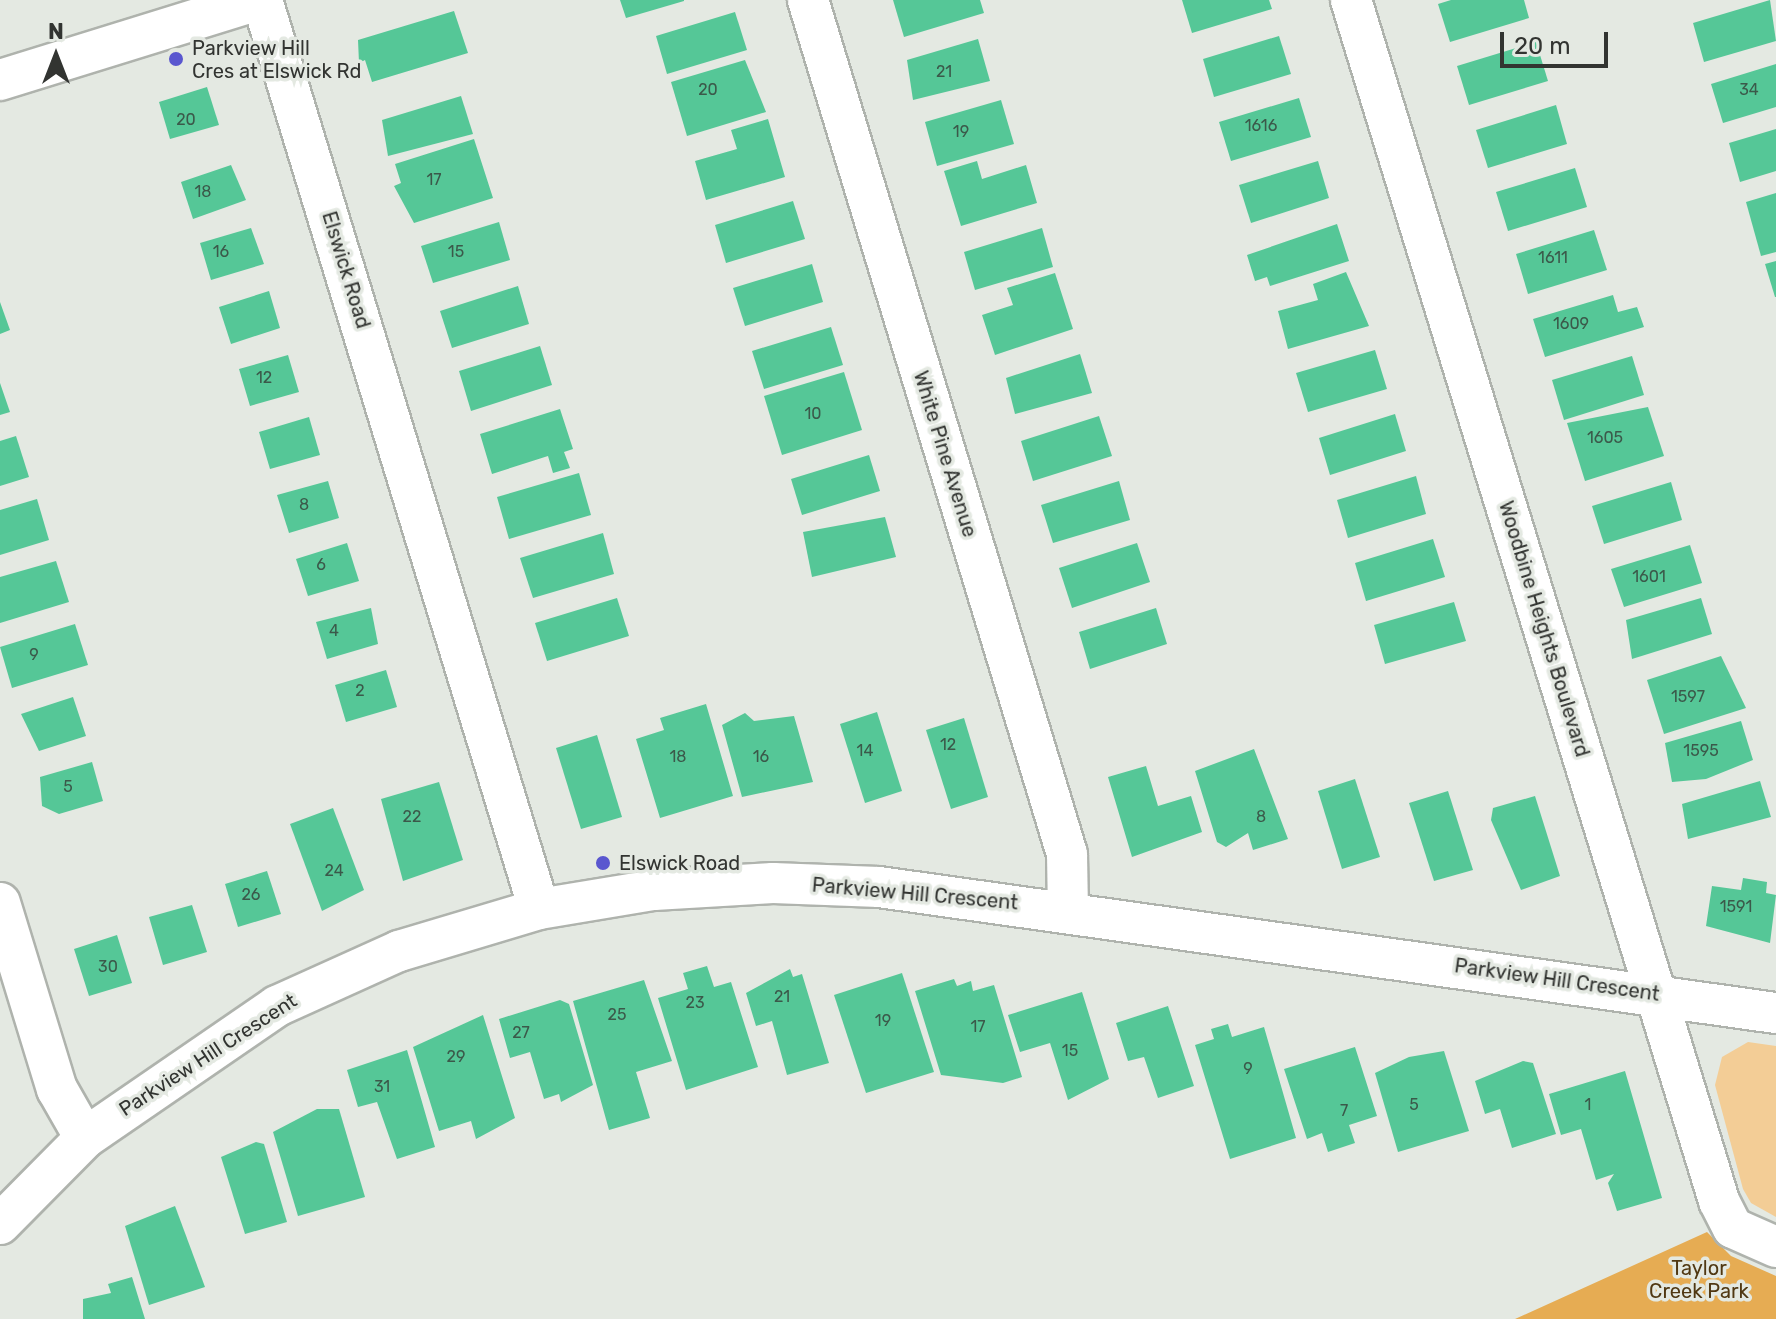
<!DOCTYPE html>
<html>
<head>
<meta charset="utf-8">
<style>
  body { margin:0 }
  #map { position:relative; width:1776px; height:1319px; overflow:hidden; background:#e4e9e2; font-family:Rubik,sans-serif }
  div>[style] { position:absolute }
  .green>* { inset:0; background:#f3cd96 }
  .forest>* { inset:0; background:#e6ac53 }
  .building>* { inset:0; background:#55c797 }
  .roads { filter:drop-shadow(2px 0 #afb3ad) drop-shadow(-2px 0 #afb3ad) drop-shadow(0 2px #afb3ad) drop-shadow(0 -2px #afb3ad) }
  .minor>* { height:40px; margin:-20px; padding:0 20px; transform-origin:20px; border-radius:20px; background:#fff }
  .dots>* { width:22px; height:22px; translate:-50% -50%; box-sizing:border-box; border:4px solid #e4e9e2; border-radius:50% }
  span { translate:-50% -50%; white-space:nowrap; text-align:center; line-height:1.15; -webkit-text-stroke:7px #e4e9e2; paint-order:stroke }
  .number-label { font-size:16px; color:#3b594a }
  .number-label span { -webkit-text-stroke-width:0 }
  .poi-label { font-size:20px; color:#323431 }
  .left { translate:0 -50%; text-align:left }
  .street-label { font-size:20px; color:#323431 }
  .park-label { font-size:20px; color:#503812 }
  .north { position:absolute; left:16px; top:16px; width:80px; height:80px; -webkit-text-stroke:6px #e4e9e2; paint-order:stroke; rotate:0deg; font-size:22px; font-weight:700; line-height:32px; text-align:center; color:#323431 }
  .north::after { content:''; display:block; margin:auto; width:28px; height:36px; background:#323431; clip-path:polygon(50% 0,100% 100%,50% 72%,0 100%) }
  .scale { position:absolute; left:1500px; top:32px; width:108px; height:36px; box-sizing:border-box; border:4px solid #323431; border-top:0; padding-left:10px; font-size:24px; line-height:28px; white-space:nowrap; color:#323431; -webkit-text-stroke:6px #e4e9e2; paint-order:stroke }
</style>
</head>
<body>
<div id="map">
  <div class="green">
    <i style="clip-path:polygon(1748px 1042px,1776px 1046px,1776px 1217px,1751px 1203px,1743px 1189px,1715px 1085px,1722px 1057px)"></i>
  </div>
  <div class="forest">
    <i style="clip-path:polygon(1707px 1232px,1731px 1256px,1776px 1276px,1776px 1319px,1515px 1319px)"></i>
  </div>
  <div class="building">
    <i style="clip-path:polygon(620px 0,684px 0,684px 1px,626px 18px)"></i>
    <i style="clip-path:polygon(893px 0,980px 0,984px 13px,904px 37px)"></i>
    <i style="clip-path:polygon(1182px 0,1269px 0,1272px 9px,1192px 33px)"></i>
    <i style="clip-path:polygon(1451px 0,1524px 0,1529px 18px,1450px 42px,1438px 4px)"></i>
    <i style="clip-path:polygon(1770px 0,1776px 41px,1704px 62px,1693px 23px)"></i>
    <i style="clip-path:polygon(454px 11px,468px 53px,372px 82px,365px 60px,359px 63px,358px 40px)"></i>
    <i style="clip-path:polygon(735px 12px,747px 50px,667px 74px,656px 36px)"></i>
    <i style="clip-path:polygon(1279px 36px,1291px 74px,1214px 97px,1203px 59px)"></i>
    <i style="clip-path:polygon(978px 39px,990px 81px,913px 100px,907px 60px)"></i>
    <i style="clip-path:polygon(1536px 42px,1548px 81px,1469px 105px,1457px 66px)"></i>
    <i style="clip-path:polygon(745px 60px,766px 112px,687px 136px,671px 82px)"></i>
    <i style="clip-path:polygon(1776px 64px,1776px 107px,1723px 123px,1711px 84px)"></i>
    <i style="clip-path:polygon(207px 87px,219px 125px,170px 139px,159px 102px)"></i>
    <i style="clip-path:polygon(461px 96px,473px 134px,388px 156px,382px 120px)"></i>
    <i style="clip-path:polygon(1299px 98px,1311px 137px,1231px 161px,1219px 122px)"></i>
    <i style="clip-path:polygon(1001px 100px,1014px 144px,937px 166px,925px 122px)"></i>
    <i style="clip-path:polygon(1556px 105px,1567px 144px,1488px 168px,1476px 130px)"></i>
    <i style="clip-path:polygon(768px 119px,785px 177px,706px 200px,695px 161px,737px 149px,731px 130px)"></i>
    <i style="clip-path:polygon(1776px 129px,1776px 171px,1740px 182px,1729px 143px)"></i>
    <i style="clip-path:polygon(474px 139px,493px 198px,414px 223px,394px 186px,401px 183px,395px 164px)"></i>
    <i style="clip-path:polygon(977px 161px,982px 179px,1026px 165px,1037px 203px,961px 226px,944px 171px)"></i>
    <i style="clip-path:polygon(1318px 161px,1329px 198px,1251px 223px,1239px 185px)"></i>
    <i style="clip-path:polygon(231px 165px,246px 200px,193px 219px,181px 182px)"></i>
    <i style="clip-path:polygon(1575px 168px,1587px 207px,1508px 231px,1496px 192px)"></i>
    <i style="clip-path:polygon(1776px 193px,1776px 252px,1761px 256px,1746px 202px)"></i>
    <i style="clip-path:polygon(793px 201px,805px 239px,726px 263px,715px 225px)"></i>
    <i style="clip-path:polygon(499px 222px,510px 260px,433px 283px,421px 246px)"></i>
    <i style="clip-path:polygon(1337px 224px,1349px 261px,1270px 286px,1267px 277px,1255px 281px,1247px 255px)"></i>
    <i style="clip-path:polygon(251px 228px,264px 264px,211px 280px,200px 243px)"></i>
    <i style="clip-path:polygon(1042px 228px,1053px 267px,975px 290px,964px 252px)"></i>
    <i style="clip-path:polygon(1594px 230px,1607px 270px,1528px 294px,1516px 254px)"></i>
    <i style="clip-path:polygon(1776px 261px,1776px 297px,1775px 297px,1765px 264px)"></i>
    <i style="clip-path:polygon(812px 264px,823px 302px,745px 326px,733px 288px)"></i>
    <i style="clip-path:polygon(1346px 272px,1369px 326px,1288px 349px,1278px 311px,1318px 300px,1313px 284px)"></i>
    <i style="clip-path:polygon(1055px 273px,1073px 329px,995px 355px,982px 315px,1013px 305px,1007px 288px)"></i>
    <i style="clip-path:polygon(518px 286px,529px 324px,452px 348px,440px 311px)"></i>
    <i style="clip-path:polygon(269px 291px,280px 328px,231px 344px,219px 307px)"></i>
    <i style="clip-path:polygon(1613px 295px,1618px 312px,1637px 307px,1644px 327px,1545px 357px,1533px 319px)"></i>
    <i style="clip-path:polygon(0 302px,10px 330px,0 334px)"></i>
    <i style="clip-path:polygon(831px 327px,843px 365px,764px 389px,752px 351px)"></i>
    <i style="clip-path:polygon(540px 346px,552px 385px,471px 411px,459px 371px)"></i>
    <i style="clip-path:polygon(1375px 350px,1387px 389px,1308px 412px,1296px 373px)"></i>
    <i style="clip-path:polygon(1080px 354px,1092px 393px,1015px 414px,1006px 378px)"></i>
    <i style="clip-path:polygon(288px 355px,299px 392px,250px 406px,239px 369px)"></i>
    <i style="clip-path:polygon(1632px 356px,1644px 395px,1564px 420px,1552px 380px)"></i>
    <i style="clip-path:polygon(844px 372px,862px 430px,782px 455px,764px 396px)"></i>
    <i style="clip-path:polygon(0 383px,10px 412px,0 415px)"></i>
    <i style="clip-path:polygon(1648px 407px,1664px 456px,1585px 481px,1567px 423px)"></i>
    <i style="clip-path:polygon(560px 409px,573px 449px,564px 452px,570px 468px,553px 473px,548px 456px,492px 474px,480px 434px)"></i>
    <i style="clip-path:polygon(1395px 414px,1406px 451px,1330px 475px,1319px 438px)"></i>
    <i style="clip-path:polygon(1099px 416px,1112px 456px,1033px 481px,1021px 441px)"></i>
    <i style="clip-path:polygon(309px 417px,320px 455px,270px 469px,259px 432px)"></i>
    <i style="clip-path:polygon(16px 436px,29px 477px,0 486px,0 441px)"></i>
    <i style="clip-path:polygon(869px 455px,880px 491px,802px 515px,791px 479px)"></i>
    <i style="clip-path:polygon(579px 473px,591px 515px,509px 539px,497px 497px)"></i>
    <i style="clip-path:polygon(1416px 476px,1426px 514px,1348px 538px,1337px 500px)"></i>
    <i style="clip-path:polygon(328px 481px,339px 518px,289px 533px,277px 495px)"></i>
    <i style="clip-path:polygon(1119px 481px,1130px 520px,1053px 543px,1041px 505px)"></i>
    <i style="clip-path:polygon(1671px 482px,1682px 520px,1604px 544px,1592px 506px)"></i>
    <i style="clip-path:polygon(37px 499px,49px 540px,0 555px,0 510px)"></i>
    <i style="clip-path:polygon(885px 517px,896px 557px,812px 577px,803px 532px)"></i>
    <i style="clip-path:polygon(603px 533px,614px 574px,533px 598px,520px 558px)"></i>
    <i style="clip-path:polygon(1433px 539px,1445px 577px,1366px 601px,1355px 563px)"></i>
    <i style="clip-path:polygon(347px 543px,359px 581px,308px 596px,296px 559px)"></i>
    <i style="clip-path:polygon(1137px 543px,1150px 582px,1072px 608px,1059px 568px)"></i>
    <i style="clip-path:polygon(1690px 545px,1702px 583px,1624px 607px,1611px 569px)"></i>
    <i style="clip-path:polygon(56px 561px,69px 602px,0 623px,0 577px)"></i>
    <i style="clip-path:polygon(617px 598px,629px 636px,547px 661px,535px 623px)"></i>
    <i style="clip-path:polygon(1701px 598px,1712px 634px,1632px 659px,1626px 620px)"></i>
    <i style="clip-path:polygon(1454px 602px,1466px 641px,1385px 664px,1374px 625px)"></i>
    <i style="clip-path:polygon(371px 608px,378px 644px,327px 659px,316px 622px)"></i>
    <i style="clip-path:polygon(1156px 608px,1167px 644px,1090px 669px,1079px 632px)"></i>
    <i style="clip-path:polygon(75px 624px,88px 665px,12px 688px,0 647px)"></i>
    <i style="clip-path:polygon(1721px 656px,1746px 708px,1664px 734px,1647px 680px)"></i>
    <i style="clip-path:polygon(386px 670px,397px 707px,346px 722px,335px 685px)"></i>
    <i style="clip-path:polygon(73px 697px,86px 736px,39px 751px,21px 714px)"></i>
    <i style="clip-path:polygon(706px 704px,733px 796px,660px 818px,636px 739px,664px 730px,660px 718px)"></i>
    <i style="clip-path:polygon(877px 712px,902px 791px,865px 803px,840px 724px)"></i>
    <i style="clip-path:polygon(745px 713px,754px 721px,794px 716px,813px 782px,742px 797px,722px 725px)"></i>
    <i style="clip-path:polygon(964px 718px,988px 797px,951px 809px,926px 730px)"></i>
    <i style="clip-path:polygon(1741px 721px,1753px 760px,1706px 779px,1672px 782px,1665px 743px)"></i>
    <i style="clip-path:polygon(597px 735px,622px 817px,581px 829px,556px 748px)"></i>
    <i style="clip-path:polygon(1254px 749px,1288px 839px,1253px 850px,1248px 833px,1226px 847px,1217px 842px,1195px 771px)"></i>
    <i style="clip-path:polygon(92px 762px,103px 801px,59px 814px,42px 806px,40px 777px)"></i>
    <i style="clip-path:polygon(1146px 766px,1158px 806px,1191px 796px,1202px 832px,1132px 857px,1108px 777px)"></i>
    <i style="clip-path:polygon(1355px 779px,1380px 857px,1342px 869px,1318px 791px)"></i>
    <i style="clip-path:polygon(1760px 781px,1771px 817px,1688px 839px,1682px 804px)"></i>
    <i style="clip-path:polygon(439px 782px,463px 860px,403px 881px,381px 799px)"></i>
    <i style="clip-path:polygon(1448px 791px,1473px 870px,1434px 881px,1409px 803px)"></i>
    <i style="clip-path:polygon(1535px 796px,1560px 876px,1521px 890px,1491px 820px,1493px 808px)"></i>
    <i style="clip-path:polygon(333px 808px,364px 890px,322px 911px,290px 824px)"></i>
    <i style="clip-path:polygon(267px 871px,281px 914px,238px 927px,225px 884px)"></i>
    <i style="clip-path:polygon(1743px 878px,1767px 882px,1766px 893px,1776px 895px,1770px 943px,1706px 926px,1712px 886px,1741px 890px)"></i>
    <i style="clip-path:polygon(192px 905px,207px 952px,163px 965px,149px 917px)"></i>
    <i style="clip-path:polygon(117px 935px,132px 983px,89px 996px,74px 949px)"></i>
    <i style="clip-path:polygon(707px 966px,714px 987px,731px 982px,758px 1067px,686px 1090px,658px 998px,688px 989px,683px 973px)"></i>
    <i style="clip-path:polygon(790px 969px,793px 977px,802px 974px,829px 1063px,787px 1075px,772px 1021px,756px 1026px,746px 993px)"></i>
    <i style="clip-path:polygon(902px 973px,934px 1072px,866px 1093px,834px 995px)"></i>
    <i style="clip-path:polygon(954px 979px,957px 986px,971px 981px,973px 991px,994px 985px,1022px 1077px,1003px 1083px,941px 1075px,915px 991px)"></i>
    <i style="clip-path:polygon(644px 980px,672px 1061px,636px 1072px,650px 1118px,609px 1130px,573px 1001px)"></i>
    <i style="clip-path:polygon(1082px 992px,1109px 1079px,1068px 1100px,1050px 1043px,1020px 1052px,1008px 1015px)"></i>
    <i style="clip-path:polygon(560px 1000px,569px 1004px,593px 1085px,561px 1102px,559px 1094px,544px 1099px,530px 1052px,510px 1058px,499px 1019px)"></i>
    <i style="clip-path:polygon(1168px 1006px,1194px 1086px,1158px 1098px,1144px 1057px,1128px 1061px,1116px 1023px)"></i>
    <i style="clip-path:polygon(483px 1015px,515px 1118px,476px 1139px,471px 1121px,439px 1131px,413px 1047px)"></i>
    <i style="clip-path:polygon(1228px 1024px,1232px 1037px,1264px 1027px,1296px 1138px,1230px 1159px,1195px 1045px,1214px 1039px,1211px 1029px)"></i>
    <i style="clip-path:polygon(1355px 1047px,1377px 1116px,1349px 1125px,1355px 1143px,1328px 1152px,1322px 1133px,1307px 1139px,1284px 1069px)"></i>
    <i style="clip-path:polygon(407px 1050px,435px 1147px,397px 1159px,377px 1102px,358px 1107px,347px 1070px)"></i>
    <i style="clip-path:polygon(1444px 1051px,1469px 1131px,1398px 1152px,1375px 1073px,1409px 1057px)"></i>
    <i style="clip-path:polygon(1523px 1061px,1533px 1063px,1556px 1134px,1512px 1148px,1500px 1109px,1485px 1114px,1475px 1081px)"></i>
    <i style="clip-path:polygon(1625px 1071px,1662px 1198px,1617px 1211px,1608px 1183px,1614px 1174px,1596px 1180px,1581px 1129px,1561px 1135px,1549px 1094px)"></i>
    <i style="clip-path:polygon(317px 1109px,339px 1109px,365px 1197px,298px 1216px,273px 1132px)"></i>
    <i style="clip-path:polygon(256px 1142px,264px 1144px,287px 1222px,245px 1234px,221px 1157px)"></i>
    <i style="clip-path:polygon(175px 1206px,205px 1287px,149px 1305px,125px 1226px)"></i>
    <i style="clip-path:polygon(132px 1277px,145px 1319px,83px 1319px,83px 1299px,111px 1293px,108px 1284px)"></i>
  </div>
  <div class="roads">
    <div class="minor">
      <i style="left:262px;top:0;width:950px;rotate:73.05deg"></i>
      <i style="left:808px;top:0;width:892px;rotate:73.13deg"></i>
      <i style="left:1067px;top:854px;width:56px;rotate:89deg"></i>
      <i style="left:1351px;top:0;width:1256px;rotate:72.96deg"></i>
      <i style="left:1719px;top:1201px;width:30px;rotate:63deg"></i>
      <i style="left:1733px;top:1228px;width:47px;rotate:23.8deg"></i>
      <i style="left:0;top:80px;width:271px;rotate:-17.2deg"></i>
      <i style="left:0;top:903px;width:195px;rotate:73deg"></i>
      <i style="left:57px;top:1089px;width:56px;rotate:60.3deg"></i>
      <i style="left:0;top:1224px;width:121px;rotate:-45.3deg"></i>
      <i style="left:85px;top:1138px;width:233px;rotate:-34.5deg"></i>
      <i style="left:277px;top:1006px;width:134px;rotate:-24.3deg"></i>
      <i style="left:399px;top:951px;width:146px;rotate:-16.7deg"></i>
      <i style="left:539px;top:909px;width:117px;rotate:-9.4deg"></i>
      <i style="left:654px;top:890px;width:119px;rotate:-3.4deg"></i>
      <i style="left:773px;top:883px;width:106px;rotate:2.2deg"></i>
      <i style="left:879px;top:887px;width:906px;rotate:8deg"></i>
    </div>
  </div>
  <div class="dots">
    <i style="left:176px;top:59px;background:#5a57cf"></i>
    <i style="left:603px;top:863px;background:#5a57cf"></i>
  </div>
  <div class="number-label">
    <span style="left:944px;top:72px">21</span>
    <span style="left:708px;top:90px">20</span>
    <span style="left:1749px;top:90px">34</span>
    <span style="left:186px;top:120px">20</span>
    <span style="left:1261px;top:126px">1616</span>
    <span style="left:961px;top:132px">19</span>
    <span style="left:434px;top:180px">17</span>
    <span style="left:203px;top:192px">18</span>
    <span style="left:221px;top:252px">16</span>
    <span style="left:456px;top:252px">15</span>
    <span style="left:1553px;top:258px">1611</span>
    <span style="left:1571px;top:324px">1609</span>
    <span style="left:264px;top:378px">12</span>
    <span style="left:813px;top:414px">10</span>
    <span style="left:1605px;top:438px">1605</span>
    <span style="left:304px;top:505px">8</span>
    <span style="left:321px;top:565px">6</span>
    <span style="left:1649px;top:577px">1601</span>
    <span style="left:334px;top:631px">4</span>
    <span style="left:34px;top:655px">9</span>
    <span style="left:360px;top:691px">2</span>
    <span style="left:1688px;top:697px">1597</span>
    <span style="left:948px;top:745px">12</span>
    <span style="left:865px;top:751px">14</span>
    <span style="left:1701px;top:751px">1595</span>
    <span style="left:678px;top:757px">18</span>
    <span style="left:761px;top:757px">16</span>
    <span style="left:68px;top:787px">5</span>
    <span style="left:412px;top:817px">22</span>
    <span style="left:1261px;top:817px">8</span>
    <span style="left:334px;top:871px">24</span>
    <span style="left:251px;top:895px">26</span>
    <span style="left:1736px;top:907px">1591</span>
    <span style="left:108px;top:967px">30</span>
    <span style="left:782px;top:997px">21</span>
    <span style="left:695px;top:1003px">23</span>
    <span style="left:617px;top:1015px">25</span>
    <span style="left:883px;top:1021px">19</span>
    <span style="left:978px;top:1027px">17</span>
    <span style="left:521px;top:1033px">27</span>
    <span style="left:1070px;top:1051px">15</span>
    <span style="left:456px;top:1057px">29</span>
    <span style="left:1248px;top:1069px">9</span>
    <span style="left:382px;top:1087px">31</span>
    <span style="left:1414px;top:1105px">5</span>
    <span style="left:1588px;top:1105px">1</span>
    <span style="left:1344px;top:1111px">7</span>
  </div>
  <div class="poi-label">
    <span class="left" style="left:192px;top:60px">Parkview Hill<br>Cres at Elswick Rd</span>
    <span class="left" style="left:619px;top:863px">Elswick Road</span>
  </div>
  <div class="street-label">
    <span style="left:346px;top:270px;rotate:73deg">Elswick Road</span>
    <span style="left:945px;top:454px;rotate:73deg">White Pine Avenue</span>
    <span style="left:1544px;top:629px;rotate:73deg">Woodbine Heights Boulevard</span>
    <span style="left:915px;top:894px;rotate:5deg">Parkview Hill Crescent</span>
    <span style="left:1557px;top:980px;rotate:8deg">Parkview Hill Crescent</span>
    <span style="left:208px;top:1055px;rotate:-33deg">Parkview Hill Crescent</span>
  </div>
  <div class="park-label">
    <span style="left:1699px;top:1280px">Taylor<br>Creek Park</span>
  </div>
  <div class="north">N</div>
  <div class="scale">20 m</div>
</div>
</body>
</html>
